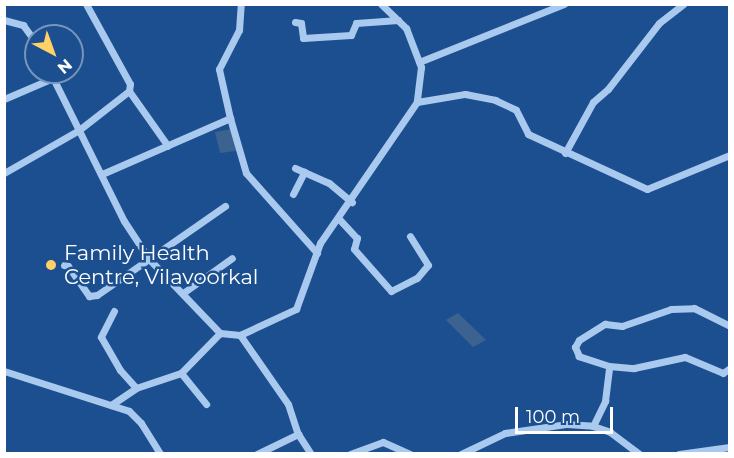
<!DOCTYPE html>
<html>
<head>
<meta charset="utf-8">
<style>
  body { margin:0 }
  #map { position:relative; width:734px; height:458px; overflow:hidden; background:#1b4f8f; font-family:Montserrat,sans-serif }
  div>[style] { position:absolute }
  .water>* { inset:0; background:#3c6290 }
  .minor>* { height:7px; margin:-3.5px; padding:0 3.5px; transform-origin:3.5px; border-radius:3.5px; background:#a9c9ee }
  .dots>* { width:16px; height:16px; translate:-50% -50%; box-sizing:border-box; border:3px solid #1b4f8f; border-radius:50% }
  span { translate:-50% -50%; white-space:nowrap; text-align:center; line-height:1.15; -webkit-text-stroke:5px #1b4f8f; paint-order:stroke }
  .poi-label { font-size:21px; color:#fff }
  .left { translate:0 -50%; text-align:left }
  .frame { position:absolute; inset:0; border:6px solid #fff; pointer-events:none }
  .north { position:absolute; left:24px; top:24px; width:60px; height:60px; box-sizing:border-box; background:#1b4f8f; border:2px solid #7695bc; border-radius:50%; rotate:139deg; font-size:16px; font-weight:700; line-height:24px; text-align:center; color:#fff }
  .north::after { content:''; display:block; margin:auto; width:21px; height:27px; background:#ffd166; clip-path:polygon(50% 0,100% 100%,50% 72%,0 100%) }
  .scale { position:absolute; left:515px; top:407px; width:98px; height:27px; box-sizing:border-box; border:3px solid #fff; border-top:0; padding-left:8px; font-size:18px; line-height:21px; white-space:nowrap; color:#fff; -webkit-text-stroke:4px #1b4f8f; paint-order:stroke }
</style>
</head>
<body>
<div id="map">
  <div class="water">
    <i style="clip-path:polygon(231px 129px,236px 151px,220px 153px,215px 132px)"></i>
    <i style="clip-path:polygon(458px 313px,486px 340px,473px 347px,446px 320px)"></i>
  </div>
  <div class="minor">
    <i style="left:86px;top:4px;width:91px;rotate:61.2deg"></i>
    <i style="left:130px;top:84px;width:7px;rotate:98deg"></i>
    <i style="left:129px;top:91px;width:67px;rotate:54.7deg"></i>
    <i style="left:381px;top:4px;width:35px;rotate:44deg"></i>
    <i style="left:406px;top:28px;width:42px;rotate:69deg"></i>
    <i style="left:421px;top:67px;width:35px;rotate:97deg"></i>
    <i style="left:4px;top:20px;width:20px;rotate:15deg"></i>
    <i style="left:23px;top:25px;width:22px;rotate:54deg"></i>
    <i style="left:295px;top:22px;width:6px;rotate:9deg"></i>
    <i style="left:301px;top:23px;width:15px;rotate:82deg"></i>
    <i style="left:303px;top:38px;width:48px;rotate:-3.6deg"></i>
    <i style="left:351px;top:35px;width:13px;rotate:-67deg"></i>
    <i style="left:356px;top:23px;width:42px;rotate:-4.1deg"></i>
    <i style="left:419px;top:62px;width:156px;rotate:-21.8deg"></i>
    <i style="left:50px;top:72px;width:166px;rotate:63.6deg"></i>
    <i style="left:124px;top:221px;width:45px;rotate:56.7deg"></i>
    <i style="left:149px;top:259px;width:103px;rotate:46.2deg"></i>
    <i style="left:220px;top:333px;width:20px;rotate:6deg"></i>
    <i style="left:240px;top:335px;width:84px;rotate:55.2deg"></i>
    <i style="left:288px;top:404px;width:32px;rotate:72deg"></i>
    <i style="left:298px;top:434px;width:24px;rotate:57deg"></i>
    <i style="left:4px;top:99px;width:53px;rotate:-23.2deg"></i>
    <i style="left:230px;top:118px;width:57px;rotate:73.8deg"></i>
    <i style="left:246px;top:173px;width:107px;rotate:48.4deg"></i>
    <i style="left:565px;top:153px;width:58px;rotate:-61.2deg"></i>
    <i style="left:593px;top:102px;width:20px;rotate:-41deg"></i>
    <i style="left:608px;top:89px;width:83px;rotate:-52.3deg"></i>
    <i style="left:659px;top:23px;width:31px;rotate:-38deg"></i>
    <i style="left:295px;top:168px;width:37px;rotate:24deg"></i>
    <i style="left:329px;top:183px;width:30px;rotate:40deg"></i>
    <i style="left:4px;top:173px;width:86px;rotate:-29.8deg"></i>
    <i style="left:79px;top:130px;width:63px;rotate:-38deg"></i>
    <i style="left:102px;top:174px;width:140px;rotate:-23.6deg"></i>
    <i style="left:230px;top:118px;width:50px;rotate:-102.7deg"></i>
    <i style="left:219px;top:69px;width:44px;rotate:-62.9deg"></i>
    <i style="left:239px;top:30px;width:26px;rotate:-86deg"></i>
    <i style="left:293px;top:194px;width:25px;rotate:-63deg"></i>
    <i style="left:339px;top:219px;width:26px;rotate:47deg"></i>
    <i style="left:357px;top:238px;width:11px;rotate:105deg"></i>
    <i style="left:354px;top:249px;width:56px;rotate:48.6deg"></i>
    <i style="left:391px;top:291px;width:29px;rotate:-27deg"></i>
    <i style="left:417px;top:278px;width:17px;rotate:-50deg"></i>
    <i style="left:428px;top:265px;width:34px;rotate:-122deg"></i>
    <i style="left:64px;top:265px;width:4px;rotate:14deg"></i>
    <i style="left:68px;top:266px;width:37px;rotate:55deg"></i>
    <i style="left:89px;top:296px;width:8px;rotate:-7deg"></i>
    <i style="left:97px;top:295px;width:156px;rotate:-34.8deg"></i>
    <i style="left:183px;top:293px;width:60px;rotate:-35.5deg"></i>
    <i style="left:114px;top:311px;width:29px;rotate:117deg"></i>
    <i style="left:101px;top:337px;width:38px;rotate:60deg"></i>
    <i style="left:120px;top:370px;width:24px;rotate:48deg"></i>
    <i style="left:240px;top:335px;width:62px;rotate:-24.9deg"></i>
    <i style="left:296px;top:309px;width:70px;rotate:-70deg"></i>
    <i style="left:320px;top:243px;width:171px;rotate:-55.5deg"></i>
    <i style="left:417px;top:102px;width:49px;rotate:-9.5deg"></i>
    <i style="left:465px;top:94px;width:31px;rotate:11deg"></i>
    <i style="left:495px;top:100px;width:23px;rotate:25deg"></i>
    <i style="left:516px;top:110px;width:27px;rotate:63deg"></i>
    <i style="left:528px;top:134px;width:131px;rotate:24.8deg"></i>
    <i style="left:647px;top:189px;width:90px;rotate:-22.3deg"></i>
    <i style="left:609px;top:366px;width:32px;rotate:-162deg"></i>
    <i style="left:579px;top:356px;width:10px;rotate:-114deg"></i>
    <i style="left:575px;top:347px;width:8px;rotate:-60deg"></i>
    <i style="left:579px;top:340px;width:31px;rotate:-32deg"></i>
    <i style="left:605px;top:324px;width:17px;rotate:7deg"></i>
    <i style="left:622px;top:326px;width:52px;rotate:-19.1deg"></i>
    <i style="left:671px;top:309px;width:23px;rotate:-2deg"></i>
    <i style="left:694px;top:308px;width:40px;rotate:26.6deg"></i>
    <i style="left:4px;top:371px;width:131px;rotate:17.7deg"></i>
    <i style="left:129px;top:411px;width:17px;rotate:45deg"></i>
    <i style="left:141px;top:423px;width:36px;rotate:58deg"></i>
    <i style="left:181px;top:373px;width:56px;rotate:-45.7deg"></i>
    <i style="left:111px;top:405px;width:30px;rotate:-34deg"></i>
    <i style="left:136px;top:388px;width:47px;rotate:-18.4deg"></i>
    <i style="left:181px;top:373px;width:40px;rotate:51deg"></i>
    <i style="left:593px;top:426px;width:18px;rotate:19deg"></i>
    <i style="left:610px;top:432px;width:36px;rotate:37deg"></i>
    <i style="left:257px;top:454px;width:46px;rotate:-26deg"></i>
    <i style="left:350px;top:454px;width:35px;rotate:-20deg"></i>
    <i style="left:383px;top:442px;width:30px;rotate:24deg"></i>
    <i style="left:461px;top:454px;width:49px;rotate:-25.5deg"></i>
    <i style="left:505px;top:433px;width:63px;rotate:-8.3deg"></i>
    <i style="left:567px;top:424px;width:26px;rotate:4deg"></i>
    <i style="left:593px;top:426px;width:28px;rotate:-64deg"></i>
    <i style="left:605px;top:401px;width:35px;rotate:-83deg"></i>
    <i style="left:609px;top:366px;width:25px;rotate:5deg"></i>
    <i style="left:634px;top:368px;width:52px;rotate:-12.2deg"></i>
    <i style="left:685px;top:357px;width:41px;rotate:22.8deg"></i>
    <i style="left:723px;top:373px;width:9px;rotate:-36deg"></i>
    <i style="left:679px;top:454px;width:51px;rotate:-7.8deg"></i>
  </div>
  <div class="dots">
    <i style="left:51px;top:265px;background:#ffd166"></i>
  </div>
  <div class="poi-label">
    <span class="left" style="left:64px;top:265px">Family Health<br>Centre, Vilavoorkal</span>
  </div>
  <div class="frame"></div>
  <div class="north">N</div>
  <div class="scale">100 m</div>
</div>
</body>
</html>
